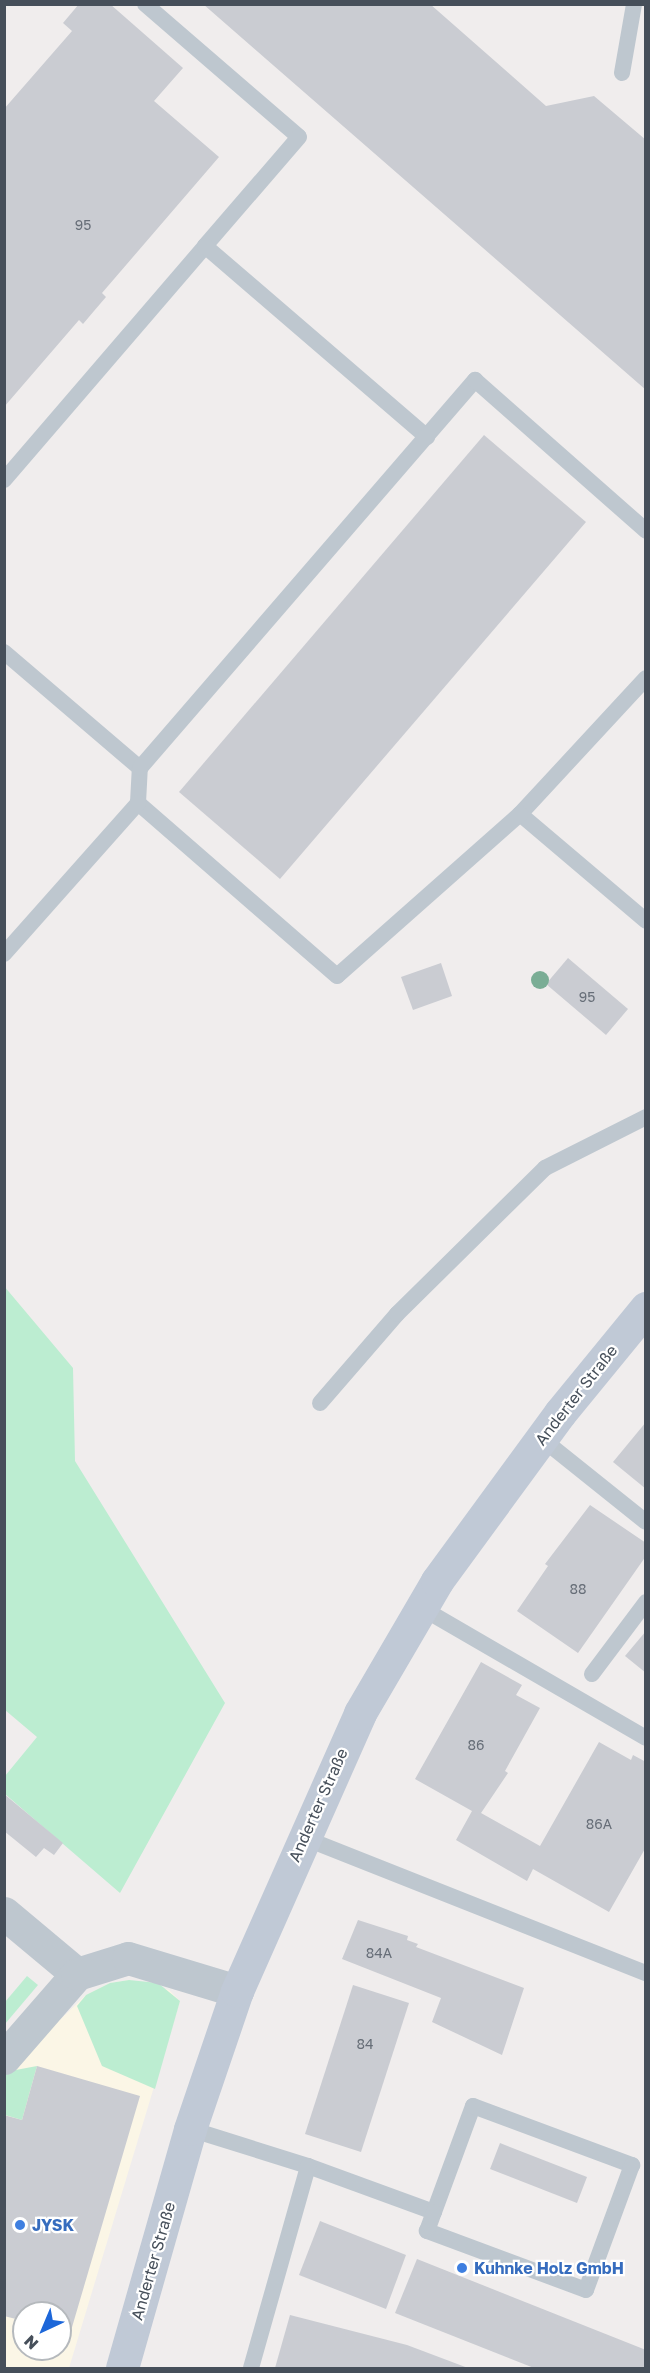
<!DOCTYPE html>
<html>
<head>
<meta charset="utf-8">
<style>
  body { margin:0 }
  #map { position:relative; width:650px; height:2373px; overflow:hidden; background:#f0eded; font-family:"Golos Text",sans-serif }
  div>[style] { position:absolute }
  .commercial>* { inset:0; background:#fbf6e6 }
  .green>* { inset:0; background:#bcedd1 }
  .building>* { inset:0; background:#caccd2 }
  .service>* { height:16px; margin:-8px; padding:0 8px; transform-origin:8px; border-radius:8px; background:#bec7cf }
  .minor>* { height:33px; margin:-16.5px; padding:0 16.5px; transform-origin:16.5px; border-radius:16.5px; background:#bec7cf }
  .secondary>* { height:33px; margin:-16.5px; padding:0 16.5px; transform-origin:16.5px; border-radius:16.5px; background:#c0c9d6 }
  .trees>* { width:18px; height:18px; margin:-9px; border-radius:50%; background:#7aad95 }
  .dots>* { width:16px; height:16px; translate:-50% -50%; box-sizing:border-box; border:3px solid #fff; border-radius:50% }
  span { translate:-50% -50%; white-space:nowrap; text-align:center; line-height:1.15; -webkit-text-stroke:4.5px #fff; paint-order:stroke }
  .number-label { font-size:14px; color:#676e78 }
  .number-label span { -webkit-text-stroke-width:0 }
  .street-label { font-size:16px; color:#464f5a }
  .shop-label { font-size:16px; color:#366cbe; font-weight:700 }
  .left { translate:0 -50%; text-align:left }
  .frame { position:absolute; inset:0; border:6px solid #464f5a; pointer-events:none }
  .north { position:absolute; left:12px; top:2301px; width:60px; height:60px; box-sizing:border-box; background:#fff; border:2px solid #b5b9bd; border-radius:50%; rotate:224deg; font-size:16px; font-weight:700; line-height:24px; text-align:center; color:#464f5a }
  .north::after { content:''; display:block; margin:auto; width:21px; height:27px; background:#1d67d9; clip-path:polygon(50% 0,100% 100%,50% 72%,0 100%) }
</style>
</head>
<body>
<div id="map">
  <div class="commercial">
    <i style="clip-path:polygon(evenodd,129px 1980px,169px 1990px,180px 2001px,69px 2368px,5px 2368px,5px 2072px,86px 1995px,110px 1983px,129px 1980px,24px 2313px,60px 2313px,60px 2349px,24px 2349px,24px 2313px)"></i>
  </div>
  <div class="green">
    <i style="clip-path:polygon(4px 1286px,73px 1368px,75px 1461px,225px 1703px,120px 1893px,5px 1794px,5px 1776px,37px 1737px,5px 1710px)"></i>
    <i style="clip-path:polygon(27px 1976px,38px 1985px,5px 2024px,5px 2002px)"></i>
    <i style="clip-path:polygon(129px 1980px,158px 1983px,180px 2001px,155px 2089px,102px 2066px,77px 2006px,86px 1995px,110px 1983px)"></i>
    <i style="clip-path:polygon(37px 2066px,22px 2120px,5px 2115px,5px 2072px)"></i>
  </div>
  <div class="building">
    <i style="clip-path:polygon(79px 4px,110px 4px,183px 68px,154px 101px,219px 157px,102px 293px,106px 297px,94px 311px,83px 324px,79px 320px,4px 407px,4px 109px,72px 31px,63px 23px)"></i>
    <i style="clip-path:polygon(203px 4px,430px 4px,546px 106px,594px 96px,646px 140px,646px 390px)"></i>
    <i style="clip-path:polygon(484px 435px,586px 522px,280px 879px,179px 792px)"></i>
    <i style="clip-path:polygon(568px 958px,628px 1009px,606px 1035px,546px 984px)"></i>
    <i style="clip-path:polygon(441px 963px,452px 996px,413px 1010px,401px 977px)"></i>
    <i style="clip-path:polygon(646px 1422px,646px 1489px,613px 1462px)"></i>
    <i style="clip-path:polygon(590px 1505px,646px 1543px,646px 1556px,578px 1653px,517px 1611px,548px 1566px,545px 1564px)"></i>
    <i style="clip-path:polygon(646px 1631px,646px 1673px,625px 1656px)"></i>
    <i style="clip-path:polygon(481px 1662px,522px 1685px,516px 1695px,540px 1708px,505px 1771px,508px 1773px,481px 1813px,540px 1846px,599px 1742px,631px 1760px,633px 1755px,646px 1762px,646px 1847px,609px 1912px,533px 1869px,527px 1881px,456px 1840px,472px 1811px,415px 1779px)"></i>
    <i style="clip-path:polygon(4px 1794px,63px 1843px,54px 1855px,44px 1848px,36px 1857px,4px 1831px)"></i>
    <i style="clip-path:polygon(358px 1920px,408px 1936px,407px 1940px,418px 1944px,416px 1947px,524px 1988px,502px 2055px,432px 2022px,441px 1998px,342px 1959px)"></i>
    <i style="clip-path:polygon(353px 1985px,409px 2003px,361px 2152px,305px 2134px)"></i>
    <i style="clip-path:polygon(37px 2066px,140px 2096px,70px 2334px,60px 2332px,60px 2313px,24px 2313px,24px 2321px,4px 2316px,4px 2115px,22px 2120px)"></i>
    <i style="clip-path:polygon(500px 2143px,587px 2177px,577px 2203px,490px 2169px)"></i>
    <i style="clip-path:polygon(320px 2221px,406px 2255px,386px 2309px,299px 2275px)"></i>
    <i style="clip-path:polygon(417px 2259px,646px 2350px,646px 2368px,534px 2368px,395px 2313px)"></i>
    <i style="clip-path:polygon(290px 2315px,407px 2345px,468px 2368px,275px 2368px)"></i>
  </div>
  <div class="service">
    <i style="left:145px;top:4px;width:203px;rotate:40.8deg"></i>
    <i style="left:299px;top:137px;width:144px;rotate:130.8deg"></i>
    <i style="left:622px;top:73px;width:70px;rotate:-80.1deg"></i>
    <i style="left:4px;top:480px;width:308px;rotate:-49.3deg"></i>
    <i style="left:205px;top:246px;width:293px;rotate:40.7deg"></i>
    <i style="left:4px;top:652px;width:179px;rotate:40.5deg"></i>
    <i style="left:646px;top:678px;width:185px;rotate:132.8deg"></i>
    <i style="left:520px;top:814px;width:165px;rotate:40.3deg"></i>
    <i style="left:520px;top:814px;width:244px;rotate:138.5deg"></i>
    <i style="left:337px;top:976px;width:264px;rotate:-139deg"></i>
    <i style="left:138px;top:803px;width:35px;rotate:-87deg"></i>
    <i style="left:140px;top:768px;width:513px;rotate:-49.19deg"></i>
    <i style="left:475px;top:380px;width:228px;rotate:41.4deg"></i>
    <i style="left:4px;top:954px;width:202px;rotate:-48.4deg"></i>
    <i style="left:320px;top:1403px;width:118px;rotate:-49.1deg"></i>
    <i style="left:397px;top:1314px;width:208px;rotate:-44.6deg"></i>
    <i style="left:545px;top:1168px;width:113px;rotate:-26.8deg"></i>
    <i style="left:541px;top:1438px;width:134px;rotate:38.7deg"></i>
    <i style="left:420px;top:1607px;width:261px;rotate:30.1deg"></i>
    <i style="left:592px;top:1674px;width:90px;rotate:-53.1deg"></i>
    <i style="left:302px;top:1837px;width:370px;rotate:21.6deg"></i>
    <i style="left:190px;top:2129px;width:124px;rotate:17.4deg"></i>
    <i style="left:308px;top:2166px;width:134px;rotate:20.1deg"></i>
    <i style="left:434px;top:2212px;width:113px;rotate:-69.8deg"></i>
    <i style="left:473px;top:2106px;width:170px;rotate:20.4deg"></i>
    <i style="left:632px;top:2165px;width:133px;rotate:110.2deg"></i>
    <i style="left:586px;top:2290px;width:170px;rotate:-159.6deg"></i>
    <i style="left:427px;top:2231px;width:20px;rotate:-70deg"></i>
    <i style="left:251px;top:2368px;width:210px;rotate:-74.2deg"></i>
  </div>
  <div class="minor">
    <i style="left:4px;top:1913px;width:95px;rotate:39.9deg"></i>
    <i style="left:4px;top:2058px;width:111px;rotate:-49deg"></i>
    <i style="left:77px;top:1974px;width:53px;rotate:-17.4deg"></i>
    <i style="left:128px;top:1958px;width:114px;rotate:16.8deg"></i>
  </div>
  <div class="secondary">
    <i style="left:122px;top:2368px;width:248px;rotate:-74.1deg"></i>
    <i style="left:190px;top:2129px;width:146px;rotate:-71.2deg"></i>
    <i style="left:237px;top:1991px;width:304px;rotate:-66.1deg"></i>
    <i style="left:360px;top:1713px;width:153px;rotate:-59.7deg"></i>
    <i style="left:437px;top:1581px;width:208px;rotate:-53.8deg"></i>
    <i style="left:560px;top:1413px;width:136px;rotate:-50.7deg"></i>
  </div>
  <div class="trees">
    <i style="left:540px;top:980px"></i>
  </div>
  <div class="dots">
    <i style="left:20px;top:2225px;background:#3f7fe0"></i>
    <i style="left:462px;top:2268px;background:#3f7fe0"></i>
  </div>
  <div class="number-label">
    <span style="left:83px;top:225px">95</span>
    <span style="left:587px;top:997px">95</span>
    <span style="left:578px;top:1589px">88</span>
    <span style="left:476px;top:1745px">86</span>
    <span style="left:599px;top:1824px">86A</span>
    <span style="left:379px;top:1953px">84A</span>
    <span style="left:365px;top:2044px">84</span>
  </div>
  <div class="street-label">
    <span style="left:576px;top:1395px;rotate:-52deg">Anderter Straße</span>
    <span style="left:318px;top:1805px;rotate:-66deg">Anderter Straße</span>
    <span style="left:153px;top:2261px;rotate:-74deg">Anderter Straße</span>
  </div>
  <div class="shop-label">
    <span class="left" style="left:32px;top:2225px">JYSK</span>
    <span class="left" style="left:474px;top:2268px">Kuhnke Holz GmbH</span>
  </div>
  <div class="frame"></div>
  <div class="north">N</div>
</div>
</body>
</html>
